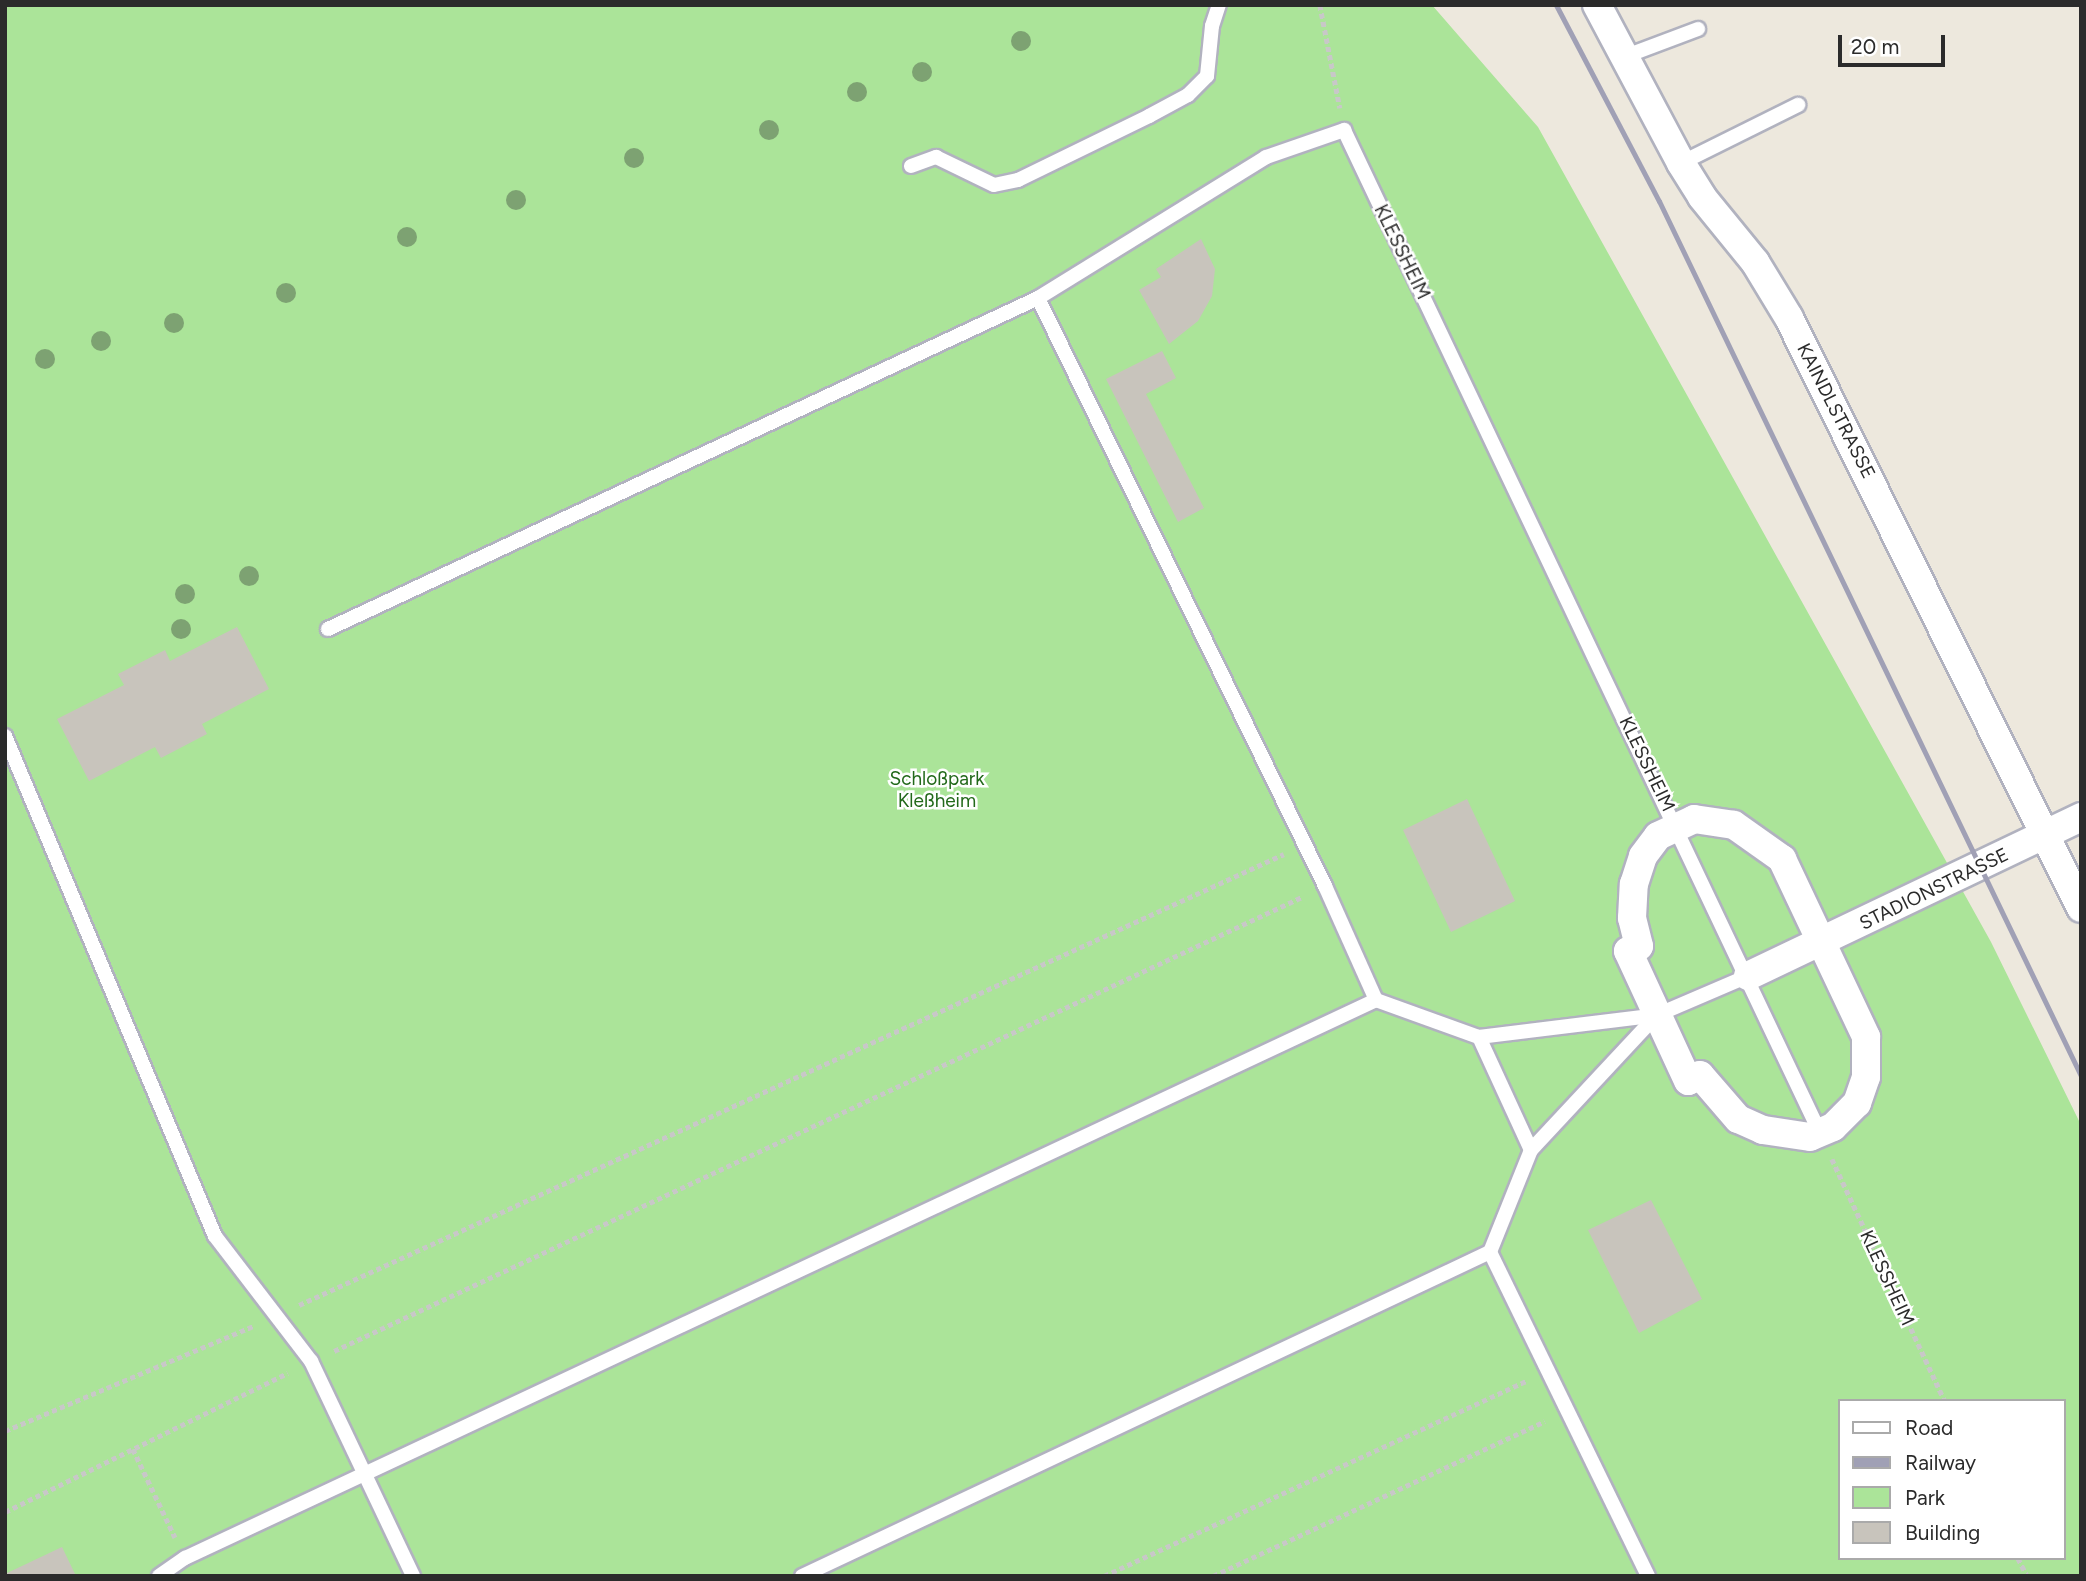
<!DOCTYPE html>
<html>
<head>
<meta charset="utf-8">
<style>
  body { margin:0 }
  #map { position:relative; width:2086px; height:1581px; overflow:hidden; background:#ede8dd; font-family:Figtree,sans-serif }
  div>[style] { position:absolute }
  .green>* { inset:0; background:#abe499 }
  .building>* { inset:0; background:#c8c4bc }
  .path>* { height:4.5px; margin-top:-2.25px; transform-origin:0; background:repeating-linear-gradient(90deg,#c8c8c8 0 5px,transparent 0 8.5px) }
  .roads { filter:drop-shadow(2px 0 #b1b2bf) drop-shadow(-2px 0 #b1b2bf) drop-shadow(0 2px #b1b2bf) drop-shadow(0 -2px #b1b2bf) }
  .lane>* { height:14px; margin:-7px; padding:0 7px; transform-origin:7px; border-radius:7px; background:#fff }
  .street>* { height:28px; margin:-14px; padding:0 14px; transform-origin:14px; border-radius:14px; background:#fff }
  .rail>* { height:5px; margin:-2.5px; padding:0 2.5px; transform-origin:2.5px; border-radius:2.5px; background:#a0a0b5 }
  .trees>* { width:20px; height:20px; margin:-10px; border-radius:50%; background:#7da272 }
  span { translate:-50% -50%; white-space:nowrap; text-align:center; line-height:1.15; -webkit-text-stroke:5px #fff; paint-order:stroke }
  .street-label { font-size:19px; color:#2b2b2b }
  .park-label { font-size:19px; color:#22691a }
  .frame { position:absolute; inset:0; border:7px solid #2b2b2b; pointer-events:none }
  .legend { position:absolute; left:1838px; top:1399px; width:228px; height:161px; box-sizing:border-box; background:#fff; border:2px solid #aaa; margin:0; padding:9px 12px; list-style:none; font-size:21px; color:#2b2b2b }
  .legend li { display:flex; align-items:center; gap:14px; height:35px }
  .legend b { width:35px; border:2px solid #aaa }
  .scale { position:absolute; left:1838px; top:35px; width:107px; height:32px; box-sizing:border-box; border:4px solid #2b2b2b; border-top:0; padding-left:9px; font-size:21px; line-height:24px; white-space:nowrap; color:#2b2b2b; -webkit-text-stroke:5px #fff; paint-order:stroke }
</style>
</head>
<body>
<div id="map">
  <div class="green">
    <i style="clip-path:polygon(evenodd,5px 5px,1432px 5px,1538px 127px,1991px 942px,2081px 1125px,2081px 1576px,5px 1576px,5px 5px,1839px 1401px,2063px 1401px,2063px 1558px,1839px 1558px,1839px 1401px)"></i>
  </div>
  <div class="building">
    <i style="clip-path:polygon(1201px 239px,1215px 269px,1212px 296px,1198px 321px,1169px 344px,1139px 290px,1161px 277px,1156px 269px)"></i>
    <i style="clip-path:polygon(1162px 351px,1176px 378px,1146px 394px,1204px 508px,1178px 522px,1106px 379px)"></i>
    <i style="clip-path:polygon(237px 627px,269px 689px,202px 724px,207px 734px,161px 758px,155px 747px,89px 781px,57px 719px,124px 685px,118px 674px,165px 650px,170px 661px)"></i>
    <i style="clip-path:polygon(1467px 799px,1515px 901px,1451px 932px,1403px 830px)"></i>
    <i style="clip-path:polygon(1651px 1200px,1702px 1299px,1639px 1333px,1588px 1230px)"></i>
    <i style="clip-path:polygon(62px 1547px,76px 1576px,5px 1576px,5px 1574px)"></i>
  </div>
  <div class="path">
    <i style="left:1320px;top:5px;width:105px;rotate:79deg"></i>
    <i style="left:1832px;top:1159px;width:267px;rotate:65deg"></i>
    <i style="left:299px;top:1305px;width:1083px;rotate:-24.6deg"></i>
    <i style="left:334px;top:1351px;width:1069px;rotate:-25.13deg"></i>
    <i style="left:5px;top:1431px;width:269px;rotate:-22.9deg"></i>
    <i style="left:133px;top:1449px;width:98px;rotate:64.5deg"></i>
    <i style="left:5px;top:1512px;width:315px;rotate:-26.2deg"></i>
    <i style="left:2018px;top:1558px;width:20px;rotate:63deg"></i>
    <i style="left:1104px;top:1576px;width:465px;rotate:-24.8deg"></i>
    <i style="left:1213px;top:1576px;width:366px;rotate:-25deg"></i>
  </div>
  <div class="roads">
    <div class="lane">
      <i style="left:1626px;top:56px;width:77px;rotate:-20.6deg"></i>
      <i style="left:1681px;top:163px;width:131px;rotate:-26.4deg"></i>
      <i style="left:911px;top:166px;width:27px;rotate:-20deg"></i>
      <i style="left:936px;top:157px;width:64px;rotate:25.8deg"></i>
      <i style="left:994px;top:185px;width:25px;rotate:-12deg"></i>
      <i style="left:1018px;top:180px;width:146px;rotate:-26deg"></i>
      <i style="left:1149px;top:116px;width:44px;rotate:-28.3deg"></i>
      <i style="left:1188px;top:95px;width:27px;rotate:-45deg"></i>
      <i style="left:1207px;top:76px;width:50px;rotate:-84.3deg"></i>
      <i style="left:1212px;top:26px;width:22px;rotate:-72deg"></i>
      <i style="left:1038px;top:298px;width:654px;rotate:63.98deg"></i>
      <i style="left:1325px;top:886px;width:125px;rotate:65.9deg"></i>
      <i style="left:1376px;top:1000px;width:109px;rotate:19.8deg"></i>
      <i style="left:1479px;top:1037px;width:124px;rotate:65.3deg"></i>
      <i style="left:328px;top:629px;width:783px;rotate:-24.99deg"></i>
      <i style="left:1038px;top:298px;width:268px;rotate:-31.7deg"></i>
      <i style="left:1266px;top:157px;width:83px;rotate:-19.1deg"></i>
      <i style="left:1344px;top:130px;width:1110px;rotate:64.61deg"></i>
      <i style="left:5px;top:736px;width:542px;rotate:67.22deg"></i>
      <i style="left:215px;top:1236px;width:158px;rotate:52.5deg"></i>
      <i style="left:311px;top:1361px;width:238px;rotate:64.6deg"></i>
      <i style="left:1479px;top:1037px;width:179px;rotate:-7deg"></i>
      <i style="left:159px;top:1576px;width:32px;rotate:-35deg"></i>
      <i style="left:185px;top:1558px;width:1315px;rotate:-25.1deg"></i>
      <i style="left:802px;top:1576px;width:760px;rotate:-25.22deg"></i>
      <i style="left:1648px;top:1576px;width:360px;rotate:-116deg"></i>
      <i style="left:1490px;top:1252px;width:110px;rotate:-68.1deg"></i>
      <i style="left:1531px;top:1150px;width:185px;rotate:-47deg"></i>
      <i style="left:1657px;top:1015px;width:99px;rotate:-23.2deg"></i>
    </div>
    <div class="street">
      <i style="left:1597px;top:5px;width:179px;rotate:62deg"></i>
      <i style="left:1681px;top:163px;width:40px;rotate:58deg"></i>
      <i style="left:1702px;top:197px;width:84px;rotate:50.8deg"></i>
      <i style="left:1755px;top:262px;width:66px;rotate:58.7deg"></i>
      <i style="left:1789px;top:318px;width:658px;rotate:63.67deg"></i>
      <i style="left:1694px;top:819px;width:40px;rotate:8.5deg"></i>
      <i style="left:1734px;top:825px;width:59px;rotate:35.3deg"></i>
      <i style="left:1782px;top:859px;width:197px;rotate:64.7deg"></i>
      <i style="left:1866px;top:1037px;width:40px;rotate:90deg"></i>
      <i style="left:1866px;top:1077px;width:28px;rotate:109deg"></i>
      <i style="left:1857px;top:1103px;width:34px;rotate:135deg"></i>
      <i style="left:1833px;top:1127px;width:25px;rotate:157deg"></i>
      <i style="left:1810px;top:1137px;width:48px;rotate:-171.5deg"></i>
      <i style="left:1763px;top:1130px;width:27px;rotate:-156deg"></i>
      <i style="left:1738px;top:1119px;width:58px;rotate:-130.8deg"></i>
      <i style="left:1700px;top:1075px;width:13px;rotate:153deg"></i>
      <i style="left:1688px;top:1081px;width:143px;rotate:-114.8deg"></i>
      <i style="left:1628px;top:951px;width:12px;rotate:-24deg"></i>
      <i style="left:1639px;top:946px;width:29px;rotate:-104deg"></i>
      <i style="left:1632px;top:918px;width:34px;rotate:-87deg"></i>
      <i style="left:1634px;top:884px;width:29px;rotate:-72deg"></i>
      <i style="left:1643px;top:856px;width:25px;rotate:-53deg"></i>
      <i style="left:1658px;top:836px;width:40px;rotate:-25deg"></i>
      <i style="left:1748px;top:976px;width:369px;rotate:-25.5deg"></i>
    </div>
  </div>
  <div class="rail">
    <i style="left:1556px;top:5px;width:221px;rotate:62.3deg"></i>
    <i style="left:1659px;top:201px;width:971px;rotate:64.25deg"></i>
  </div>
  <div class="trees">
    <i style="left:1021px;top:41px"></i>
    <i style="left:922px;top:72px"></i>
    <i style="left:857px;top:92px"></i>
    <i style="left:769px;top:130px"></i>
    <i style="left:634px;top:158px"></i>
    <i style="left:516px;top:200px"></i>
    <i style="left:407px;top:237px"></i>
    <i style="left:286px;top:293px"></i>
    <i style="left:174px;top:323px"></i>
    <i style="left:101px;top:341px"></i>
    <i style="left:45px;top:359px"></i>
    <i style="left:249px;top:576px"></i>
    <i style="left:185px;top:594px"></i>
    <i style="left:181px;top:629px"></i>
  </div>
  <div class="street-label">
    <span style="left:1402px;top:252px;rotate:64deg">KLESSHEIM</span>
    <span style="left:1836px;top:411px;rotate:63deg">KAINDLSTRASSE</span>
    <span style="left:1647px;top:764px;rotate:64deg">KLESSHEIM</span>
    <span style="left:1934px;top:889px;rotate:-26deg">STADIONSTRASSE</span>
    <span style="left:1887px;top:1278px;rotate:65deg">KLESSHEIM</span>
  </div>
  <div class="park-label">
    <span style="left:937px;top:790px">Schloßpark<br>Kleßheim</span>
  </div>
  <div class="frame"></div>
  <ul class="legend">
  <li><b style="height:9px;background:#fff"></b>Road</li>
  <li><b style="height:9px;background:#a0a0b5"></b>Railway</li>
  <li><b style="height:19px;background:#abe499"></b>Park</li>
  <li><b style="height:19px;background:#c8c4bc"></b>Building</li>
  </ul>
  <div class="scale">20 m</div>
</div>
</body>
</html>
